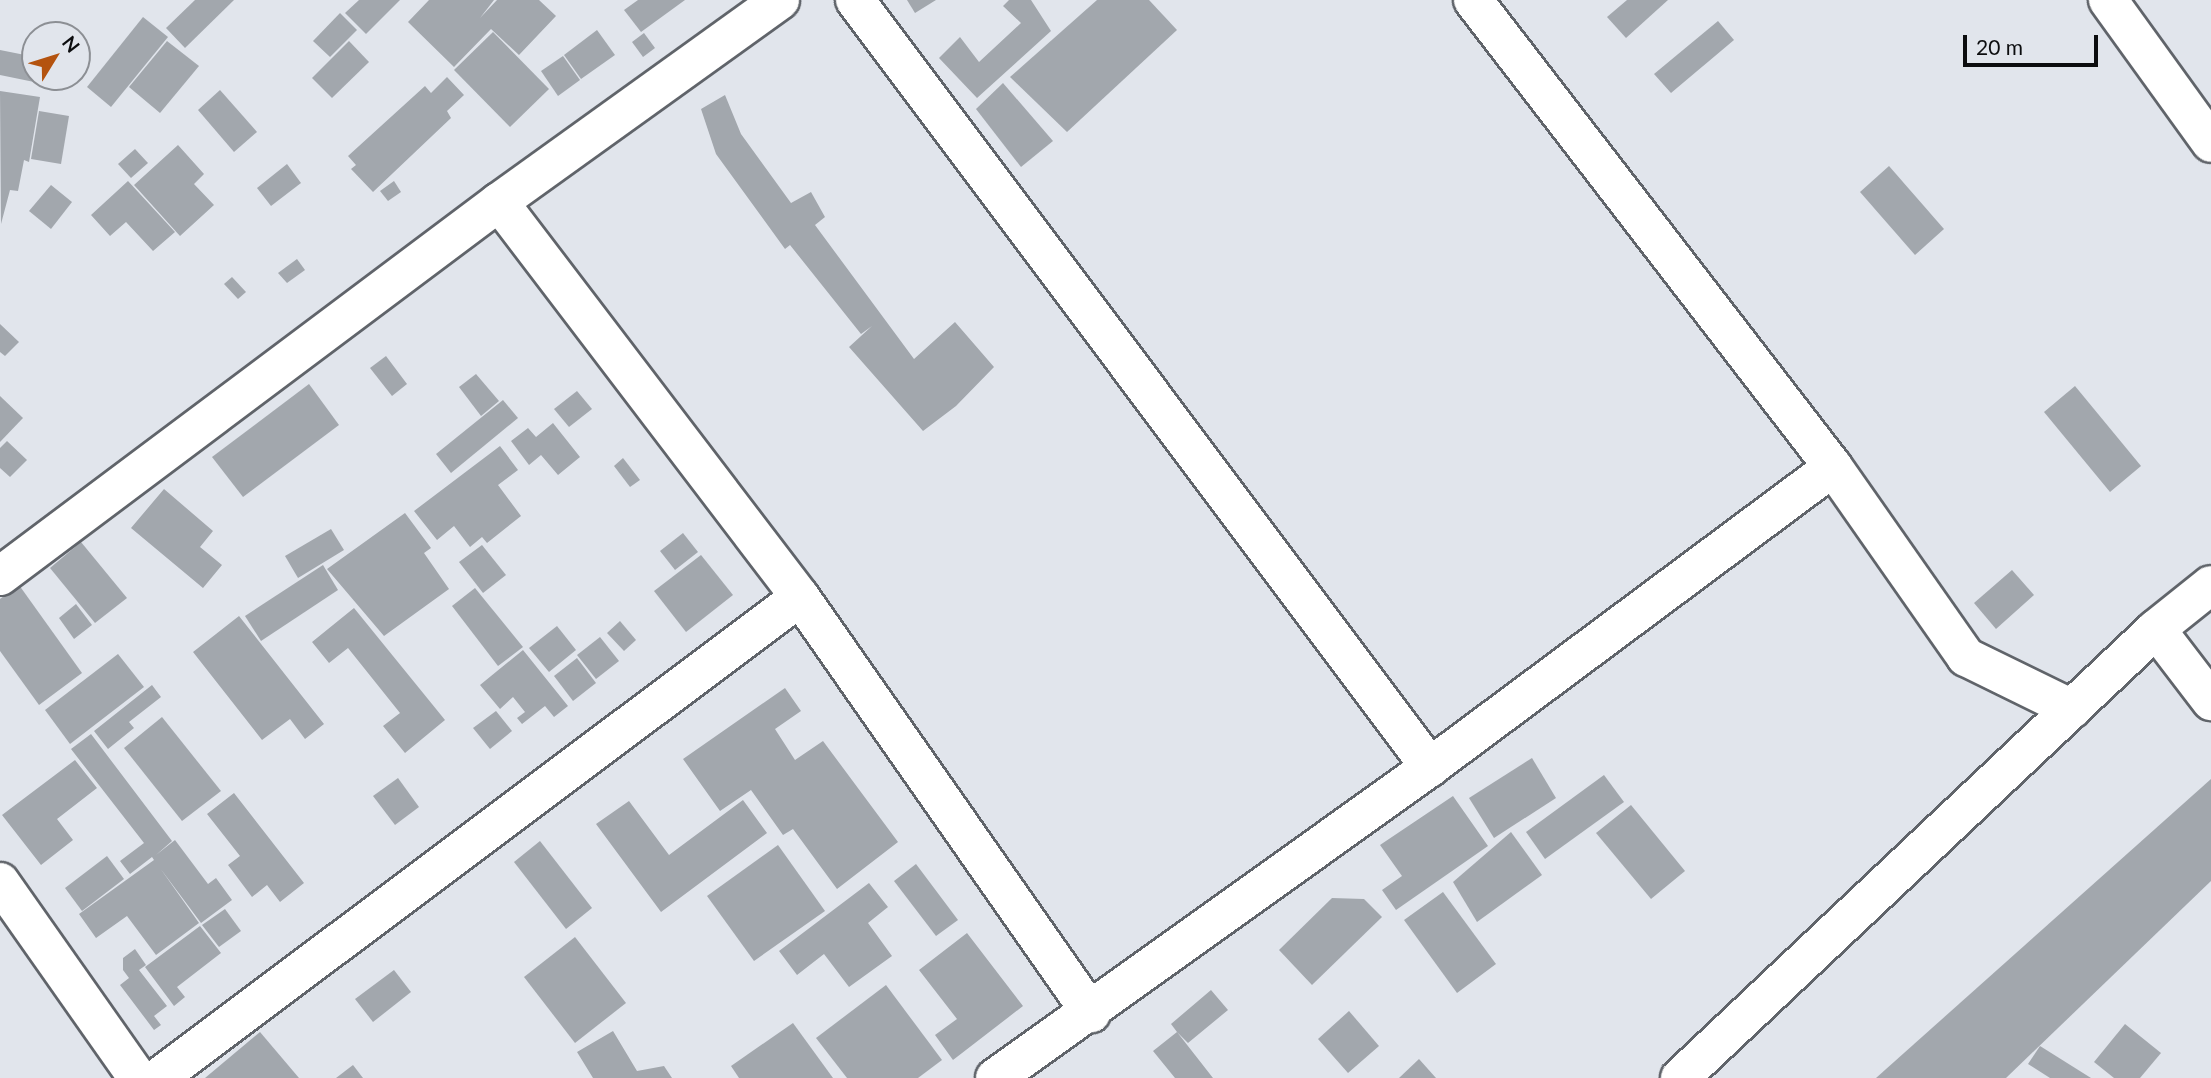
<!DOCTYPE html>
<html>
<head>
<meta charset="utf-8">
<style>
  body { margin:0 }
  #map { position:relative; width:2211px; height:1078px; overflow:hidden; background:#e1e5ec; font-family:Lato,sans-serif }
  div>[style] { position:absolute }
  .building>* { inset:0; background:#a2a7ad }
  .roads { filter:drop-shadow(2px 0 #60646a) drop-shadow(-2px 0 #60646a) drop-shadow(0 2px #60646a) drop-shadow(0 -2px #60646a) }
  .minor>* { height:38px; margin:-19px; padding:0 19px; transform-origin:19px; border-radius:19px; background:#fff }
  span { translate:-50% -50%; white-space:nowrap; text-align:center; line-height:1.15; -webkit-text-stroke:7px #e1e5ec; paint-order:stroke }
  .north { position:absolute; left:21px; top:21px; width:70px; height:70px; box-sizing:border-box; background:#e1e5ec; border:2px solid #8c8f94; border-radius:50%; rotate:52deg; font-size:19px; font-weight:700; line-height:28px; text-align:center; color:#0c0d0f }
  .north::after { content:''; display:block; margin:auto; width:24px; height:32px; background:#b4530f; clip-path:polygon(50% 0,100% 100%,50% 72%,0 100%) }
  .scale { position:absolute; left:1963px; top:35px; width:135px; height:32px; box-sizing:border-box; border:4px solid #0c0d0f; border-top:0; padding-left:9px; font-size:21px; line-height:24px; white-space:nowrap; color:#0c0d0f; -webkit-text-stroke:5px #e1e5ec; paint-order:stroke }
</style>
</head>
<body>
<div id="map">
  <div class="building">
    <i style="clip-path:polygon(195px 0,234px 0,185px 48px,166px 28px)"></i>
    <i style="clip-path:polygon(359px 0,400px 0,366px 34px,345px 13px)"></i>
    <i style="clip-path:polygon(429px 0,494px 0,480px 18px,497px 0,539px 0,556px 16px,519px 55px,491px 29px,454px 67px,408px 22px)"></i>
    <i style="clip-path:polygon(638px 0,685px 0,641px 32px,624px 10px)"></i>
    <i style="clip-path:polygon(907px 0,936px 0,915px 13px)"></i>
    <i style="clip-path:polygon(1009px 0,1031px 0,1051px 31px,977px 98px,939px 58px,960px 37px,979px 62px,1021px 23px,1003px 6px)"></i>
    <i style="clip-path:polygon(1097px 0,1149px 0,1177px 30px,1067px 132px,1010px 77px)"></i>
    <i style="clip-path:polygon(1627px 0,1668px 0,1626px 38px,1607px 17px)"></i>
    <i style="clip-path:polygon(340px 13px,357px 30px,330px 57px,313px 41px)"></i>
    <i style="clip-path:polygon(143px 17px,168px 37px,111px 107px,87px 87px)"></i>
    <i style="clip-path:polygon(1718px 21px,1734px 40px,1671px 93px,1654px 74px)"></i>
    <i style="clip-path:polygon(597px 30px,615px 55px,581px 79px,564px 55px)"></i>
    <i style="clip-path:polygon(493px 32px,549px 89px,510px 127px,454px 70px)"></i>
    <i style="clip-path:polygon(644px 33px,655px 48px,643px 57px,632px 42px)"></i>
    <i style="clip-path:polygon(167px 41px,199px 66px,160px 113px,129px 87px)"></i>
    <i style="clip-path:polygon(349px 41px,369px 62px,332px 98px,312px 78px)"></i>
    <i style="clip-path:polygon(0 50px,35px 57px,39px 83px,0 75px)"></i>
    <i style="clip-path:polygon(563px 56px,580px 80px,558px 96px,541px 71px)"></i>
    <i style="clip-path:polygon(447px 77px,464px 95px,447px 111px,451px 118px,373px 192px,351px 169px,356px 165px,348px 156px,425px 86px,431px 93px)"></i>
    <i style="clip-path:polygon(1003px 83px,1053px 141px,1021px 167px,976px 109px)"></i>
    <i style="clip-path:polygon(220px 90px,257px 132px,234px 152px,198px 110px)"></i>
    <i style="clip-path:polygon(0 91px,40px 97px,29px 162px,24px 160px,18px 191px,10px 190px,1px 224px)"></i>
    <i style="clip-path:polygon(725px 95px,741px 134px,791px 203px,811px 192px,825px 217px,815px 225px,914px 359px,955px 322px,994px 367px,956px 406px,923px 431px,849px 347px,872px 326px,861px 334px,790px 245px,785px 249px,716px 154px,701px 109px)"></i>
    <i style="clip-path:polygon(39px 111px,69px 116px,61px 164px,31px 159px)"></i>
    <i style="clip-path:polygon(178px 145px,204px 174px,194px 184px,214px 205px,180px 236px,134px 185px)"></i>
    <i style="clip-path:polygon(135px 149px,148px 163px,131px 178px,118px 164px)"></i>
    <i style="clip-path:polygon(287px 164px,301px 183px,271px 206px,257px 188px)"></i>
    <i style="clip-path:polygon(1889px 166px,1944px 229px,1915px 255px,1860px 192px)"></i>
    <i style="clip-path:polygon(128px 181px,175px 232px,153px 251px,126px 222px,110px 236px,91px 215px)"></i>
    <i style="clip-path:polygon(394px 181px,401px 192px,388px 201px,380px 191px)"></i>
    <i style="clip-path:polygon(51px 185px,72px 202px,51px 229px,29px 211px)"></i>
    <i style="clip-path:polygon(297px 259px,305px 270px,287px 283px,278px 273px)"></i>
    <i style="clip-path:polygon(232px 277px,246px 292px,238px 299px,224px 284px)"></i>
    <i style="clip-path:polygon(0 324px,19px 342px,5px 356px,0 352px)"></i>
    <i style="clip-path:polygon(386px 356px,407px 384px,392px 396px,370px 368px)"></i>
    <i style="clip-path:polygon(476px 374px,499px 401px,481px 416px,459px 387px)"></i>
    <i style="clip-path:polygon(309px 384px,339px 425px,243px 497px,212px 457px)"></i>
    <i style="clip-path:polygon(2075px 386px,2141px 466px,2110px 492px,2044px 412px)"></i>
    <i style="clip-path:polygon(577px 391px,592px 409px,569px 427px,554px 409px)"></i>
    <i style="clip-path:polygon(0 396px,23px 418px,0 442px)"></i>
    <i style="clip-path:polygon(503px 400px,518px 418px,451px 473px,436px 454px)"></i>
    <i style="clip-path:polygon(553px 423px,580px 457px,558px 475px,541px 455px,529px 465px,511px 441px,528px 428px,536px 437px)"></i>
    <i style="clip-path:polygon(7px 441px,27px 460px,10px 477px,0 468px,0 448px)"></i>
    <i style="clip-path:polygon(500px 446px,518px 470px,498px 485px,521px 516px,487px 543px,482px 537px,470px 547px,454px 526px,437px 540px,414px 511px)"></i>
    <i style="clip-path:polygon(623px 458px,640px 480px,630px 487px,614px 466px)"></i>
    <i style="clip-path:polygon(164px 489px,213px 531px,200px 547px,222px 565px,203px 588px,131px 528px)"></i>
    <i style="clip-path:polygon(405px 513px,431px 548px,424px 553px,449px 589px,384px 636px,327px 569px)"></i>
    <i style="clip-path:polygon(331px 529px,344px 550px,298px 578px,285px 556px)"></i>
    <i style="clip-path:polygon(683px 533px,698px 552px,675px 570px,660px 551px)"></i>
    <i style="clip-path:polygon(81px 542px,127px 598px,95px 623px,50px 568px)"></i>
    <i style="clip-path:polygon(482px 545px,506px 575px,483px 593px,459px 562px)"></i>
    <i style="clip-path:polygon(701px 555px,733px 595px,686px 632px,654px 591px)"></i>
    <i style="clip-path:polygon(323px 565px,338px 590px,261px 641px,245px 616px)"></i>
    <i style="clip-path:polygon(2012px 570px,2034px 595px,1996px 629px,1974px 603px)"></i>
    <i style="clip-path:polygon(19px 585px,82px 673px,39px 705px,0 651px,0 599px)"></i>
    <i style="clip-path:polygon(475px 588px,523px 647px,498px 666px,452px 606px)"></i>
    <i style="clip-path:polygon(76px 604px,92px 625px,74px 639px,59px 618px)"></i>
    <i style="clip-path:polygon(354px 608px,445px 720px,405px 753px,383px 726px,400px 713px,348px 648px,329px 663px,312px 642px)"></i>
    <i style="clip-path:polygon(239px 616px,324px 724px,305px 739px,290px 719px,262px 740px,193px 652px)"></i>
    <i style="clip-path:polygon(620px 621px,636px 640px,624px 651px,607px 633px)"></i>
    <i style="clip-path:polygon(557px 626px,576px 650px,549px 672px,529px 648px)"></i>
    <i style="clip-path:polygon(600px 637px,619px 661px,596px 679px,577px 655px)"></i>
    <i style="clip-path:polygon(523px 650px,568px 706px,554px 717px,545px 706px,522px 724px,517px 718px,525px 712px,513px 697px,500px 709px,480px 685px)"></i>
    <i style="clip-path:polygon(118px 654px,144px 687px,70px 744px,45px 710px)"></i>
    <i style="clip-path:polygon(577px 658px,596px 683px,573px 701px,554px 676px)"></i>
    <i style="clip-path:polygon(152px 685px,161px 697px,129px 722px,134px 728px,108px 749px,94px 731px)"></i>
    <i style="clip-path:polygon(785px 688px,801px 711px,775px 729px,795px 760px,823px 741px,898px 842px,837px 889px,793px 829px,783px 835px,751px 790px,720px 811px,683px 759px)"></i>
    <i style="clip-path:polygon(496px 711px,512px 731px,490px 749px,473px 728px)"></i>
    <i style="clip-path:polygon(162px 717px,221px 791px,182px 821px,124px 748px)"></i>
    <i style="clip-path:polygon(91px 734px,172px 841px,156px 855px,175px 840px,208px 884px,216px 878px,232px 900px,201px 923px,160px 868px,199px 923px,156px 955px,127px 916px,96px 938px,79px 914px,154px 860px,152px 857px,130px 874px,120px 861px,144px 843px,71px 749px)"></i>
    <i style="clip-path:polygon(1532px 758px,1556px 798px,1494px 838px,1469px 798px)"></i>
    <i style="clip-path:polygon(75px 760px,97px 788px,57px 819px,73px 840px,41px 865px,2px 815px)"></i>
    <i style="clip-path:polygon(1604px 775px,1624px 802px,1545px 859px,1526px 832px)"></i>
    <i style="clip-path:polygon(398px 778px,419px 807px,395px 825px,373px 796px)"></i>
    <i style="clip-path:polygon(2211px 779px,2211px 881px,2006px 1078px,1876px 1078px)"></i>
    <i style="clip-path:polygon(234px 793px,304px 883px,280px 902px,267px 885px,252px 897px,228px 865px,240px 856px,207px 814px)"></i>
    <i style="clip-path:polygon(1453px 796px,1488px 846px,1396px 910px,1382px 890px,1402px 876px,1380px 845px)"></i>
    <i style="clip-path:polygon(743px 800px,767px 833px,661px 912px,596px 824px,629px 801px,669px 855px)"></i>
    <i style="clip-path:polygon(1631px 805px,1685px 871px,1651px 899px,1596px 833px)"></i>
    <i style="clip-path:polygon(1511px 832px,1542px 875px,1477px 922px,1453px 882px)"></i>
    <i style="clip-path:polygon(540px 841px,592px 908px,566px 929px,514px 862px)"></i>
    <i style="clip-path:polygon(778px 845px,825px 911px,754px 961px,707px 896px)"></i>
    <i style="clip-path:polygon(107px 856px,124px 879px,82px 911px,65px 888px)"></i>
    <i style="clip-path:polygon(916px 864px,958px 920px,936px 936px,894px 881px)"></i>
    <i style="clip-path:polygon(869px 883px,888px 907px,868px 923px,892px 956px,849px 987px,824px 954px,797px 975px,779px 951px)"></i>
    <i style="clip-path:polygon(1443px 892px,1496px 964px,1457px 993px,1404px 920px)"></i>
    <i style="clip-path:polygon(1332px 898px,1364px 899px,1382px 917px,1312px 985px,1279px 950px)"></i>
    <i style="clip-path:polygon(225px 909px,241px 931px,219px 947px,202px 925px)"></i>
    <i style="clip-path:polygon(200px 926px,221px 953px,177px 987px,185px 997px,174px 1006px,145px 967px)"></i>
    <i style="clip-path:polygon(967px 933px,1023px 1006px,953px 1060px,935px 1035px,957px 1019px,919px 970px)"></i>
    <i style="clip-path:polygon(575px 937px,626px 1003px,575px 1043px,524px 977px)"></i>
    <i style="clip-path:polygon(135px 949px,146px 965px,139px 970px,167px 1006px,154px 1016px,161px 1025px,154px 1030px,120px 985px,129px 978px,123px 970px,123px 958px)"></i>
    <i style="clip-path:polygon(394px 970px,411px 992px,373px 1022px,355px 999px)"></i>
    <i style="clip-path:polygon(886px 985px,942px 1060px,918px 1078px,847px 1078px,816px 1038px)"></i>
    <i style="clip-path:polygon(1211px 990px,1228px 1010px,1188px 1043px,1177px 1032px,1213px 1078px,1175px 1078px,1153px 1051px,1177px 1032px,1171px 1024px)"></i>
    <i style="clip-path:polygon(1349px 1011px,1379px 1046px,1348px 1073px,1318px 1039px)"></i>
    <i style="clip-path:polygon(793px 1023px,833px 1078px,739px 1078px,731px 1066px)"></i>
    <i style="clip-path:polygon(2125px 1024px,2161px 1053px,2140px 1078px,2114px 1078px,2094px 1062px)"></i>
    <i style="clip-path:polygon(613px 1031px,637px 1071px,664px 1066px,672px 1078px,593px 1078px,577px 1052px)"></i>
    <i style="clip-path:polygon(260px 1032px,299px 1078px,205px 1078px)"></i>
    <i style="clip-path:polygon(2040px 1046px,2091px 1078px,2050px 1078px,2028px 1064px)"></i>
    <i style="clip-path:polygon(1419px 1059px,1436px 1078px,1399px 1078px)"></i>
    <i style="clip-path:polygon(353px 1065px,363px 1078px,336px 1078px)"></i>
  </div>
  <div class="roads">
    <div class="minor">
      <i style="left:855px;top:0;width:959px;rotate:53.14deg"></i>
      <i style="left:1473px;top:0;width:590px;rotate:52.37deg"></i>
      <i style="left:1833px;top:467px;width:232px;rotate:55deg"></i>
      <i style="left:1966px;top:657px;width:118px;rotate:26.1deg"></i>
      <i style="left:2108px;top:0;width:176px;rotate:54.2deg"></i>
      <i style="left:499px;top:202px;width:497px;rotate:52.7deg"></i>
      <i style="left:800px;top:597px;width:508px;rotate:55.03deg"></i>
      <i style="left:0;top:576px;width:624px;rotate:-36.85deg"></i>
      <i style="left:499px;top:202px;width:346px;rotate:-35.7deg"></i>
      <i style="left:2156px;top:629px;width:91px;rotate:52.6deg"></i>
      <i style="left:0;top:882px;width:240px;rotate:54.9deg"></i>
      <i style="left:158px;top:1078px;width:802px;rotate:-36.84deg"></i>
      <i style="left:995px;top:1078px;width:535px;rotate:-35.56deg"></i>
      <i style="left:1430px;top:767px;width:502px;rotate:-36.66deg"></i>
      <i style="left:1680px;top:1078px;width:654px;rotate:-43.33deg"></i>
      <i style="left:2156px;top:629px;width:70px;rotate:-38.7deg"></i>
    </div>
  </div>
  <div class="north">N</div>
  <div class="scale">20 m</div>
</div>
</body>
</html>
